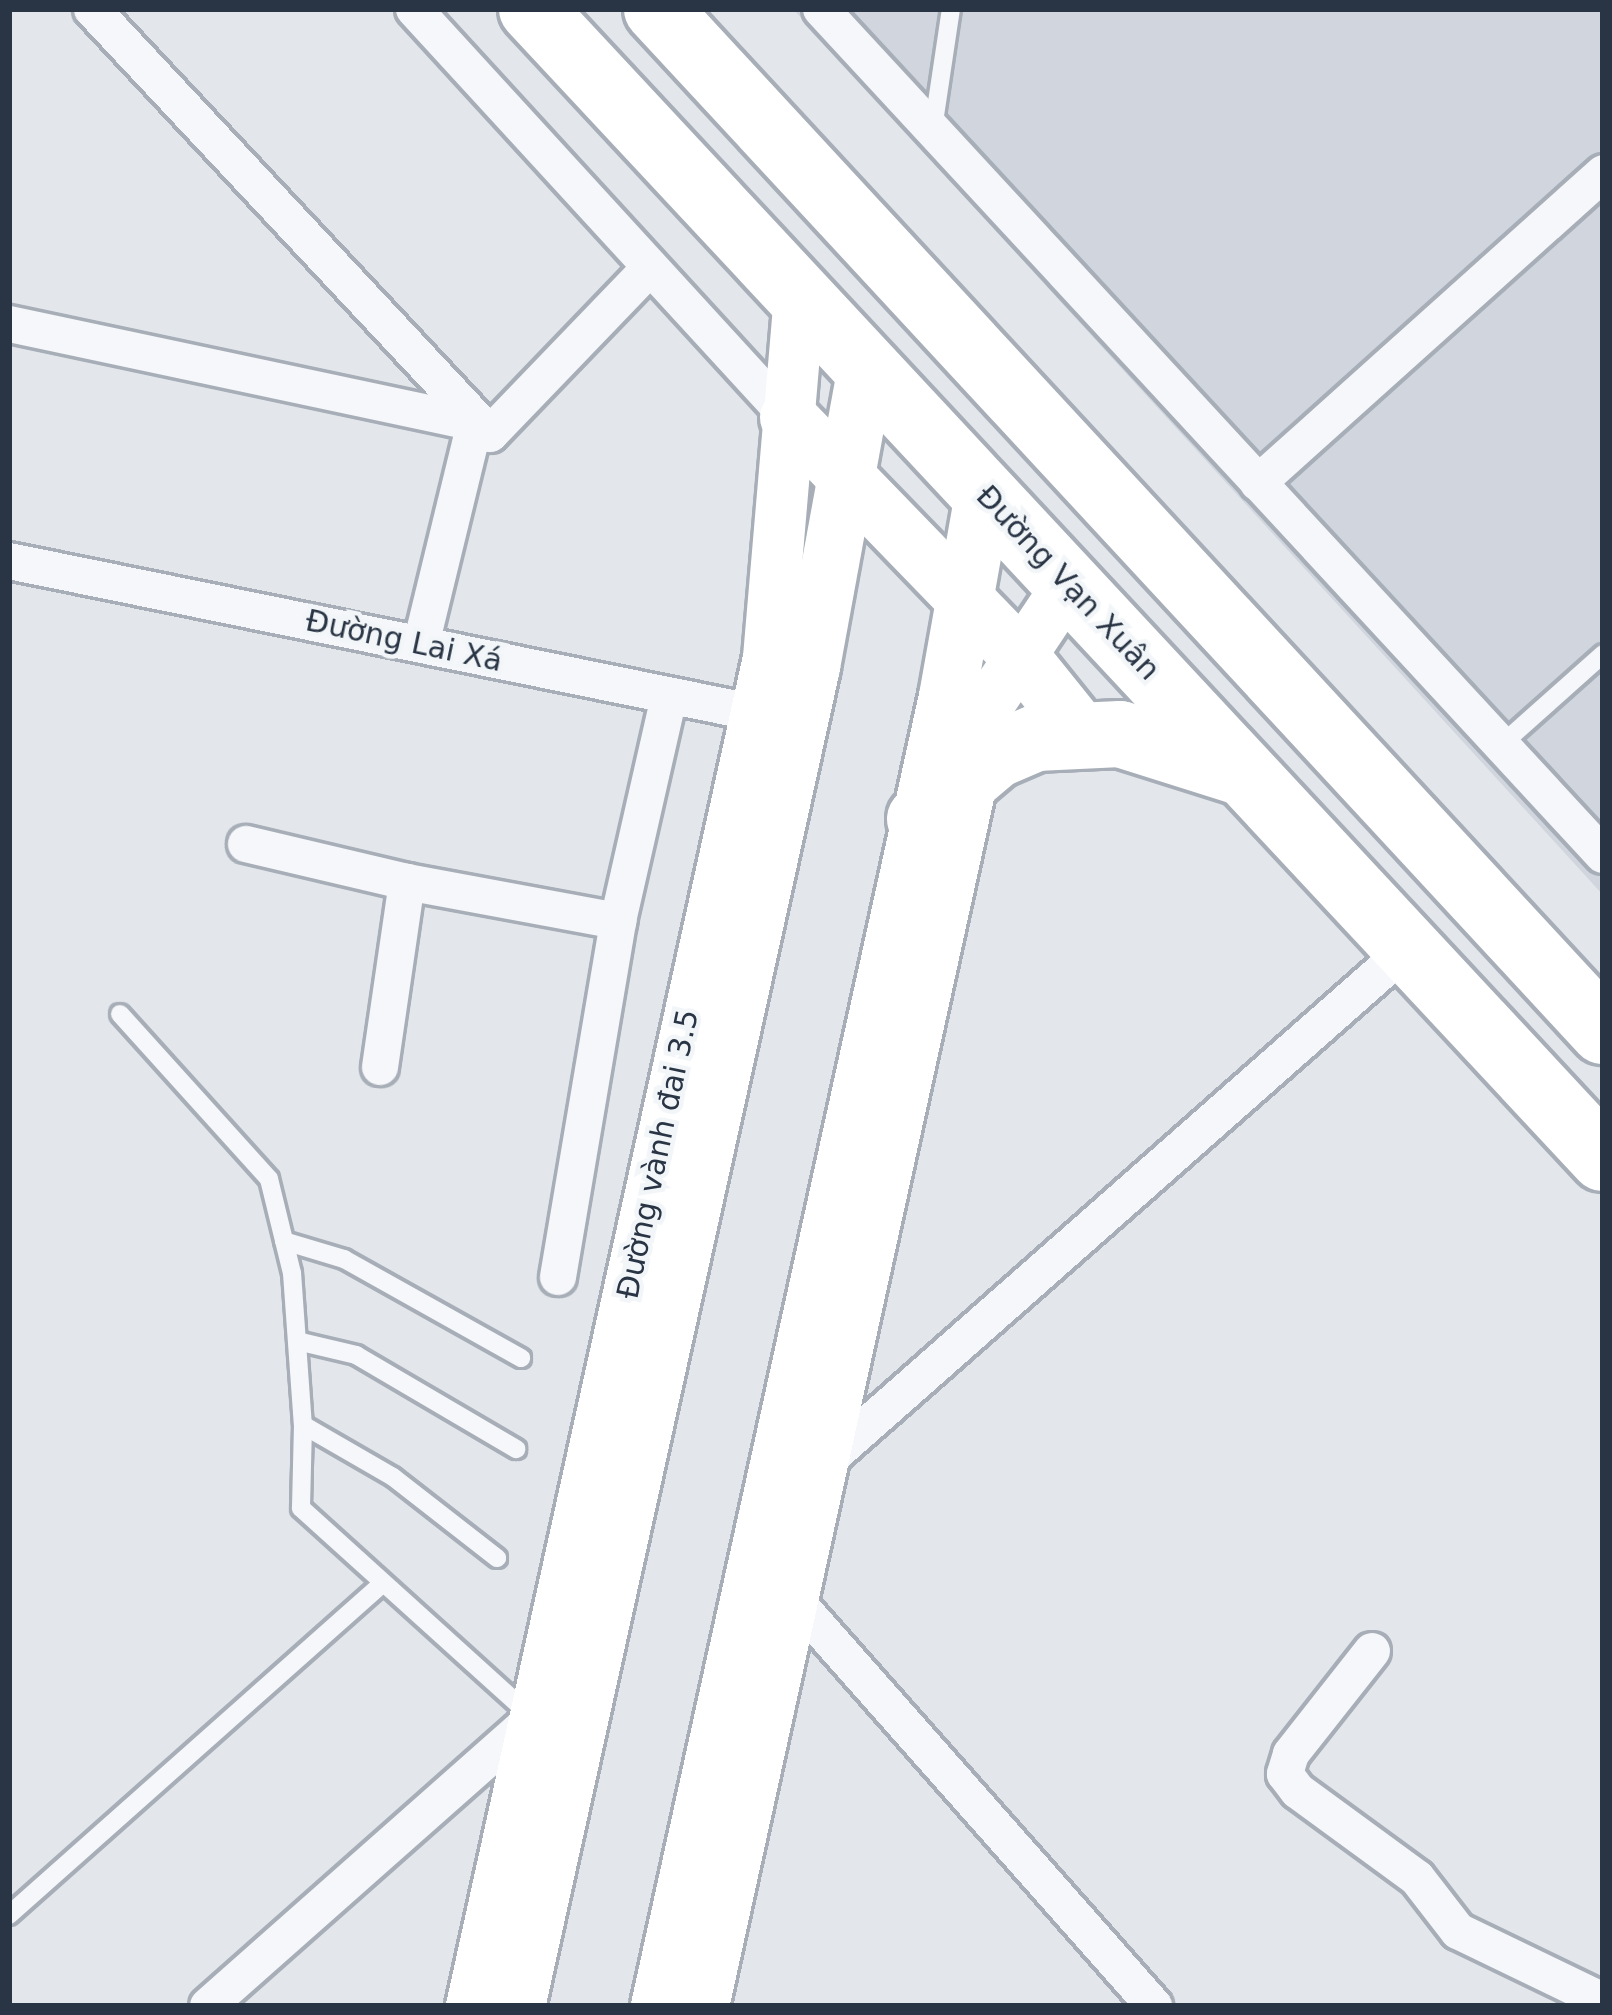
<!DOCTYPE html>
<html>
<head>
<meta charset="utf-8">
<style>
  body { margin:0 }
  #map { position:relative; width:1612px; height:2015px; overflow:hidden; background:#e3e7ec; font-family:"DejaVu Sans",sans-serif }
  div>[style] { position:absolute }
  .built>* { inset:0; background:#d1d6de }
  .roads { filter:drop-shadow(3px 0 #a7aeb7) drop-shadow(-3px 0 #a7aeb7) drop-shadow(0 3px #a7aeb7) drop-shadow(0 -3px #a7aeb7) }
  .lane>* { height:18px; margin:-9px; padding:0 9px; transform-origin:9px; border-radius:9px; background:#f6f7fa }
  .street>* { height:36px; margin:-18px; padding:0 18px; transform-origin:18px; border-radius:18px; background:#f6f7fa }
  .secondary>* { height:51px; margin:-25.5px; padding:0 25.5px; transform-origin:25.5px; border-radius:25.5px; background:#fff }
  .primary>* { height:57px; margin:-28.5px; padding:0 28.5px; transform-origin:28.5px; border-radius:28.5px; background:#fff }
  .highway>* { height:66px; margin:-33px; padding:0 33px; transform-origin:33px; border-radius:33px; background:#fff }
  span { translate:-50% -50%; white-space:nowrap; text-align:center; line-height:1.15; -webkit-text-stroke:9px #f3f6f9; paint-order:stroke }
  .street-label { font-size:30px; color:#293545 }
  .frame { position:absolute; inset:0; border:12px solid #293545; pointer-events:none }
</style>
</head>
<body>
<div id="map">
  <div class="built">
    <i style="clip-path:polygon(793px 9px,1603px 9px,1603px 895px)"></i>
  </div>
  <div class="roads">
    <div class="lane">
      <i style="left:933px;top:129px;width:121px;rotate:-81.5deg"></i>
      <i style="left:1501px;top:745px;width:137px;rotate:-41.7deg"></i>
      <i style="left:120px;top:1014px;width:222px;rotate:47.9deg"></i>
      <i style="left:269px;top:1179px;width:97px;rotate:76.3deg"></i>
      <i style="left:292px;top:1273px;width:152px;rotate:85.9deg"></i>
      <i style="left:303px;top:1425px;width:83px;rotate:91.4deg"></i>
      <i style="left:301px;top:1508px;width:304px;rotate:42.1deg"></i>
      <i style="left:284px;top:1241px;width:63px;rotate:16.7deg"></i>
      <i style="left:344px;top:1259px;width:203px;rotate:29.2deg"></i>
      <i style="left:297px;top:1341px;width:61px;rotate:13.3deg"></i>
      <i style="left:356px;top:1355px;width:186px;rotate:30.4deg"></i>
      <i style="left:303px;top:1425px;width:104px;rotate:30deg"></i>
      <i style="left:393px;top:1477px;width:132px;rotate:37.9deg"></i>
      <i style="left:9px;top:1915px;width:499px;rotate:-41.6deg"></i>
    </div>
    <div class="street">
      <i style="left:92px;top:9px;width:582px;rotate:46.88deg"></i>
      <i style="left:490px;top:434px;width:231px;rotate:-46.1deg"></i>
      <i style="left:414px;top:9px;width:553px;rotate:47.49deg"></i>
      <i style="left:821px;top:9px;width:1152px;rotate:47.25deg"></i>
      <i style="left:9px;top:324px;width:476px;rotate:12deg"></i>
      <i style="left:475px;top:423px;width:228px;rotate:103.7deg"></i>
      <i style="left:1258px;top:483px;width:464px;rotate:-41.9deg"></i>
      <i style="left:9px;top:561px;width:783px;rotate:11.5deg"></i>
      <i style="left:246px;top:844px;width:165px;rotate:13.3deg"></i>
      <i style="left:407px;top:882px;width:215px;rotate:10.5deg"></i>
      <i style="left:380px;top:1067px;width:187px;rotate:-81.7deg"></i>
      <i style="left:558px;top:1277px;width:361px;rotate:-80.4deg"></i>
      <i style="left:618px;top:921px;width:231px;rotate:-77.2deg"></i>
      <i style="left:822px;top:1465px;width:780px;rotate:-41.41deg"></i>
      <i style="left:793px;top:1598px;width:545px;rotate:48.5deg"></i>
      <i style="left:1372px;top:1651px;width:131px;rotate:128.2deg"></i>
      <i style="left:1291px;top:1754px;width:21px;rotate:107deg"></i>
      <i style="left:1285px;top:1774px;width:21px;rotate:53deg"></i>
      <i style="left:1298px;top:1791px;width:147px;rotate:36.2deg"></i>
      <i style="left:1417px;top:1878px;width:67px;rotate:52.3deg"></i>
      <i style="left:1458px;top:1931px;width:161px;rotate:25.8deg"></i>
      <i style="left:208px;top:2006px;width:435px;rotate:-41.5deg"></i>
    </div>
    <div class="secondary">
      <i style="left:471px;top:2006px;width:1381px;rotate:-77.58deg"></i>
      <i style="left:768px;top:657px;width:363px;rotate:-85.1deg"></i>
      <i style="left:703px;top:2006px;width:1333px;rotate:-77.65deg"></i>
      <i style="left:988px;top:704px;width:144px;rotate:-56.3deg"></i>
    </div>
    <div class="primary">
      <i style="left:788px;top:417px;width:333px;rotate:45.9deg"></i>
      <i style="left:1020px;top:656px;width:97px;rotate:51.2deg"></i>
      <i style="left:516px;top:2006px;width:1372px;rotate:-77.58deg"></i>
      <i style="left:811px;top:666px;width:304px;rotate:-79.6deg"></i>
      <i style="left:659px;top:2006px;width:1341px;rotate:-77.6deg"></i>
      <i style="left:947px;top:696px;width:206px;rotate:-79.9deg"></i>
    </div>
    <div class="highway">
      <i style="left:532px;top:9px;width:1571px;rotate:47.01deg"></i>
      <i style="left:657px;top:9px;width:1393px;rotate:47.21deg"></i>
      <i style="left:920px;top:819px;width:99px;rotate:-40.1deg"></i>
      <i style="left:996px;top:755px;width:43px;rotate:-23deg"></i>
      <i style="left:1036px;top:738px;width:84px;rotate:-2.7deg"></i>
      <i style="left:1120px;top:734px;width:123px;rotate:17.5deg"></i>
    </div>
  </div>
  <div class="street-label">
    <span style="left:1068px;top:583px;rotate:47deg">Đường Vạn Xuân</span>
    <span style="left:404px;top:641px;rotate:12deg">Đường Lai Xá</span>
    <span style="left:658px;top:1154px;rotate:-78deg">Đường vành đai 3.5</span>
  </div>
  <div class="frame"></div>
</div>
</body>
</html>
